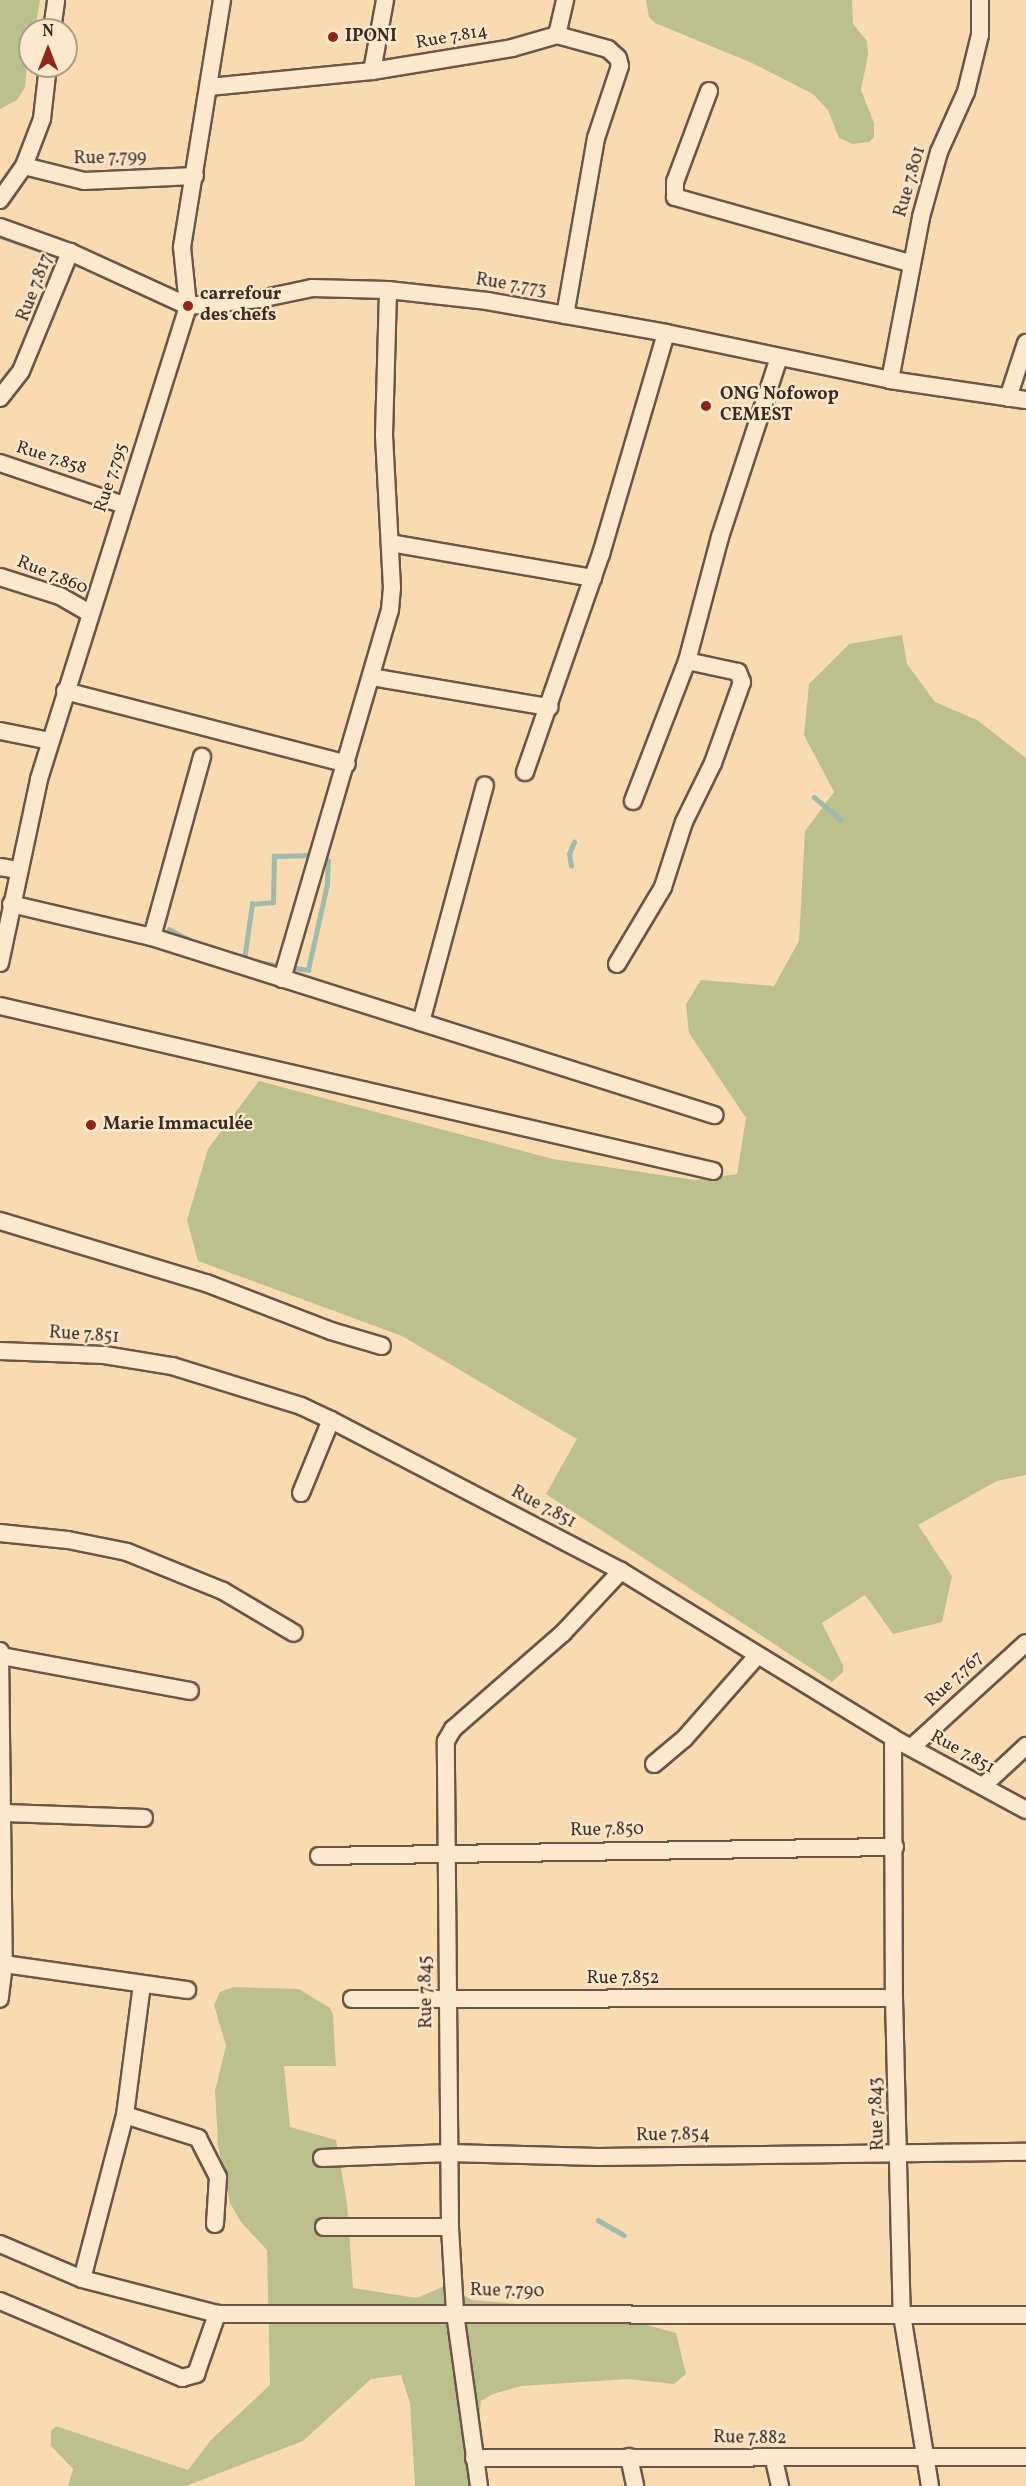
<!DOCTYPE html>
<html>
<head>
<meta charset="utf-8">
<style>
  body { margin:0 }
  #map { position:relative; width:1026px; height:2486px; overflow:hidden; background:#f9dbb2; font-family:Vollkorn,serif }
  div>[style] { position:absolute }
  .green>* { inset:0; background:#bcc08d }
  .stream>* { height:4.5px; margin:-2.25px; padding:0 2.25px; transform-origin:2.25px; border-radius:2.25px; background:#9ebbab }
  .roads { filter:drop-shadow(2px 0 #6a5646) drop-shadow(-2px 0 #6a5646) drop-shadow(0 2px #6a5646) drop-shadow(0 -2px #6a5646) }
  .minor>* { height:16px; margin:-8px; padding:0 8px; transform-origin:8px; border-radius:8px; background:#fbe8cd }
  .dots>* { width:16px; height:16px; translate:-50% -50%; box-sizing:border-box; border:3px solid #fbe8cd; border-radius:50% }
  span { translate:-50% -50%; white-space:nowrap; text-align:center; line-height:1.15; -webkit-text-stroke:4.5px #fbe8cd; paint-order:stroke }
  .poi-label { font-size:18px; color:#3a2a22; font-weight:700 }
  .left { translate:0 -50%; text-align:left }
  .street-label { font-size:18px; color:#3a2a22 }
  .north { position:absolute; left:18px; top:18px; width:60px; height:60px; box-sizing:border-box; background:#fbe8cd; border:2px solid #ae9c89; border-radius:50%; rotate:0deg; font-size:16px; font-weight:700; line-height:24px; text-align:center; color:#3a2a22 }
  .north::after { content:''; display:block; margin:auto; width:21px; height:27px; background:#8f2418; clip-path:polygon(50% 0,100% 100%,50% 72%,0 100%) }
</style>
</head>
<body>
<div id="map">
  <div class="green">
    <i style="clip-path:polygon(0 0,40px 0,35px 30px,30px 30px,25px 87px,17px 100px,0 109px)"></i>
    <i style="clip-path:polygon(646px 0,852px 0,853px 24px,867px 41px,868px 55px,861px 90px,874px 123px,874px 137px,869px 142px,853px 144px,839px 138px,828px 110px,813px 94px,752px 63px,655px 23px,649px 17px)"></i>
    <i style="clip-path:polygon(902px 635px,907px 664px,935px 702px,977px 720px,1026px 758px,1026px 1475px,997px 1481px,918px 1525px,952px 1576px,942px 1622px,893px 1634px,865px 1595px,822px 1623px,843px 1665px,843px 1672px,832px 1682px,546px 1494px,577px 1439px,402px 1336px,198px 1261px,187px 1220px,208px 1149px,259px 1081px,553px 1159px,695px 1180px,737px 1174px,746px 1118px,689px 1033px,686px 1004px,701px 980px,774px 986px,799px 941px,805px 831px,834px 792px,804px 735px,809px 684px,849px 644px)"></i>
    <i style="clip-path:polygon(233px 1987px,299px 1989px,330px 2008px,333px 2015px,336px 2066px,284px 2066px,290px 2127px,336px 2140px,347px 2203px,353px 2288px,417px 2298px,447px 2285px,472px 2300px,596px 2311px,676px 2333px,686px 2374px,674px 2384px,628px 2379px,521px 2386px,493px 2394px,481px 2401px,473px 2486px,415px 2486px,410px 2403px,401px 2375px,371px 2379px,303px 2441px,186px 2486px,68px 2486px,73px 2469px,51px 2446px,51px 2431px,56px 2426px,188px 2470px,211px 2440px,270px 2385px,267px 2250px,241px 2222px,230px 2203px,218px 2145px,215px 2091px,226px 2046px,214px 2005px,220px 1992px)"></i>
  </div>
  <div class="stream">
    <i style="left:0;top:236px;width:46px;rotate:19.2deg"></i>
    <i style="left:814px;top:797px;width:35px;rotate:40deg"></i>
    <i style="left:571px;top:866px;width:12px;rotate:-99deg"></i>
    <i style="left:569px;top:854px;width:13px;rotate:-67deg"></i>
    <i style="left:169px;top:929px;width:32px;rotate:28deg"></i>
    <i style="left:244px;top:960px;width:57px;rotate:-81.9deg"></i>
    <i style="left:252px;top:904px;width:21px;rotate:-5deg"></i>
    <i style="left:273px;top:902px;width:46px;rotate:-88.8deg"></i>
    <i style="left:274px;top:856px;width:40px;rotate:-1.4deg"></i>
    <i style="left:256px;top:962px;width:53px;rotate:8.7deg"></i>
    <i style="left:308px;top:970px;width:88px;rotate:-77.5deg"></i>
    <i style="left:327px;top:884px;width:23px;rotate:-88deg"></i>
    <i style="left:328px;top:861px;width:7px;rotate:-135deg"></i>
    <i style="left:598px;top:2220px;width:30px;rotate:30deg"></i>
  </div>
  <div class="roads">
    <div class="minor">
      <i style="left:52px;top:30px;width:30px;rotate:-82deg"></i>
      <i style="left:557px;top:35px;width:53px;rotate:15.4deg"></i>
      <i style="left:608px;top:49px;width:13px;rotate:42deg"></i>
      <i style="left:618px;top:58px;width:8px;rotate:76deg"></i>
      <i style="left:620px;top:66px;width:76px;rotate:108.4deg"></i>
      <i style="left:596px;top:138px;width:180px;rotate:99.9deg"></i>
      <i style="left:48px;top:66px;width:53px;rotate:96.5deg"></i>
      <i style="left:42px;top:119px;width:50px;rotate:111deg"></i>
      <i style="left:24px;top:166px;width:62px;rotate:14deg"></i>
      <i style="left:84px;top:181px;width:111px;rotate:-2.6deg"></i>
      <i style="left:372px;top:71px;width:72px;rotate:-79.6deg"></i>
      <i style="left:209px;top:87px;width:164px;rotate:-5.6deg"></i>
      <i style="left:372px;top:71px;width:142px;rotate:-9.3deg"></i>
      <i style="left:512px;top:48px;width:47px;rotate:-16.1deg"></i>
      <i style="left:557px;top:35px;width:36px;rotate:-77deg"></i>
      <i style="left:709px;top:91px;width:97px;rotate:110.5deg"></i>
      <i style="left:675px;top:182px;width:15px;rotate:90deg"></i>
      <i style="left:675px;top:197px;width:244px;rotate:15.7deg"></i>
      <i style="left:0;top:200px;width:42px;rotate:-54.8deg"></i>
      <i style="left:0;top:227px;width:74px;rotate:19.7deg"></i>
      <i style="left:70px;top:252px;width:130px;rotate:24.6deg"></i>
      <i style="left:188px;top:306px;width:72px;rotate:-5.6deg"></i>
      <i style="left:260px;top:299px;width:53px;rotate:-11.9deg"></i>
      <i style="left:312px;top:288px;width:76px;rotate:1.5deg"></i>
      <i style="left:388px;top:290px;width:100px;rotate:6.3deg"></i>
      <i style="left:487px;top:301px;width:182px;rotate:10.1deg"></i>
      <i style="left:666px;top:333px;width:229px;rotate:11.8deg"></i>
      <i style="left:890px;top:380px;width:137px;rotate:8.4deg"></i>
      <i style="left:890px;top:380px;width:166px;rotate:-79.2deg"></i>
      <i style="left:921px;top:217px;width:67px;rotate:-74.5deg"></i>
      <i style="left:939px;top:152px;width:66px;rotate:-65.8deg"></i>
      <i style="left:966px;top:92px;width:59px;rotate:-76.2deg"></i>
      <i style="left:980px;top:35px;width:35px;rotate:-90deg"></i>
      <i style="left:0;top:398px;width:34px;rotate:-52deg"></i>
      <i style="left:21px;top:371px;width:129px;rotate:-67.6deg"></i>
      <i style="left:1008px;top:398px;width:58px;rotate:-71.9deg"></i>
      <i style="left:0;top:463px;width:131px;rotate:18.7deg"></i>
      <i style="left:390px;top:543px;width:206px;rotate:9.8deg"></i>
      <i style="left:0;top:577px;width:63px;rotate:17.6deg"></i>
      <i style="left:60px;top:596px;width:34px;rotate:30deg"></i>
      <i style="left:371px;top:677px;width:181px;rotate:9.6deg"></i>
      <i style="left:65px;top:691px;width:291px;rotate:14.5deg"></i>
      <i style="left:0;top:731px;width:51px;rotate:11.3deg"></i>
      <i style="left:525px;top:772px;width:231px;rotate:-70.8deg"></i>
      <i style="left:601px;top:554px;width:230px;rotate:-73.6deg"></i>
      <i style="left:633px;top:801px;width:150px;rotate:-68.9deg"></i>
      <i style="left:687px;top:661px;width:128px;rotate:-75.1deg"></i>
      <i style="left:720px;top:537px;width:188px;rotate:-71.8deg"></i>
      <i style="left:0;top:867px;width:17px;rotate:10deg"></i>
      <i style="left:11px;top:904px;width:145px;rotate:13.2deg"></i>
      <i style="left:152px;top:937px;width:590px;rotate:17.57deg"></i>
      <i style="left:152px;top:937px;width:187px;rotate:-74.5deg"></i>
      <i style="left:0;top:963px;width:188px;rotate:-78deg"></i>
      <i style="left:39px;top:779px;width:496px;rotate:-72.5deg"></i>
      <i style="left:188px;top:306px;width:59px;rotate:-95.8deg"></i>
      <i style="left:182px;top:247px;width:250px;rotate:-80.8deg"></i>
      <i style="left:617px;top:964px;width:90px;rotate:-59.1deg"></i>
      <i style="left:663px;top:887px;width:68px;rotate:-72.1deg"></i>
      <i style="left:684px;top:822px;width:66px;rotate:-63.8deg"></i>
      <i style="left:713px;top:763px;width:86px;rotate:-70.3deg"></i>
      <i style="left:742px;top:682px;width:11px;rotate:-112deg"></i>
      <i style="left:738px;top:672px;width:52px;rotate:-167.8deg"></i>
      <i style="left:282px;top:979px;width:384px;rotate:-73.7deg"></i>
      <i style="left:390px;top:610px;width:22px;rotate:-85deg"></i>
      <i style="left:392px;top:588px;width:153px;rotate:-93deg"></i>
      <i style="left:384px;top:435px;width:145px;rotate:-88.4deg"></i>
      <i style="left:0;top:1006px;width:732px;rotate:13.03deg"></i>
      <i style="left:421px;top:1022px;width:245px;rotate:-74.9deg"></i>
      <i style="left:0;top:1221px;width:215px;rotate:16.8deg"></i>
      <i style="left:206px;top:1283px;width:134px;rotate:21deg"></i>
      <i style="left:331px;top:1331px;width:53px;rotate:16.4deg"></i>
      <i style="left:0;top:1351px;width:104px;rotate:2.2deg"></i>
      <i style="left:104px;top:1355px;width:69px;rotate:9.2deg"></i>
      <i style="left:172px;top:1366px;width:135px;rotate:17.2deg"></i>
      <i style="left:301px;top:1406px;width:33px;rotate:25deg"></i>
      <i style="left:331px;top:1420px;width:327px;rotate:27.5deg"></i>
      <i style="left:621px;top:1571px;width:319px;rotate:31.5deg"></i>
      <i style="left:893px;top:1738px;width:151px;rotate:28.4deg"></i>
      <i style="left:301px;top:1493px;width:79px;rotate:-67.7deg"></i>
      <i style="left:0;top:1533px;width:68px;rotate:5.9deg"></i>
      <i style="left:68px;top:1540px;width:60px;rotate:11.5deg"></i>
      <i style="left:127px;top:1552px;width:104px;rotate:22.1deg"></i>
      <i style="left:223px;top:1591px;width:82px;rotate:30.6deg"></i>
      <i style="left:0;top:1651px;width:313px;rotate:89.3deg"></i>
      <i style="left:4px;top:1964px;width:35px;rotate:97deg"></i>
      <i style="left:1px;top:1656px;width:192px;rotate:10.5deg"></i>
      <i style="left:893px;top:1738px;width:260px;rotate:89.8deg"></i>
      <i style="left:894px;top:1998px;width:317px;rotate:88.6deg"></i>
      <i style="left:902px;top:2315px;width:173px;rotate:80.7deg"></i>
      <i style="left:912px;top:1747px;width:154px;rotate:-42.4deg"></i>
      <i style="left:654px;top:1764px;width:39px;rotate:-40deg"></i>
      <i style="left:684px;top:1739px;width:111px;rotate:-48.7deg"></i>
      <i style="left:983px;top:1786px;width:59px;rotate:-42.9deg"></i>
      <i style="left:3px;top:1813px;width:141px;rotate:2deg"></i>
      <i style="left:319px;top:1856px;width:576px;rotate:-0.9deg"></i>
      <i style="left:4px;top:1964px;width:185px;rotate:8.1deg"></i>
      <i style="left:352px;top:1999px;width:542px;rotate:-0.11deg"></i>
      <i style="left:125px;top:2115px;width:77px;rotate:17.5deg"></i>
      <i style="left:198px;top:2138px;width:44px;rotate:62.9deg"></i>
      <i style="left:218px;top:2177px;width:47px;rotate:93.7deg"></i>
      <i style="left:322px;top:2158px;width:127px;rotate:-2.3deg"></i>
      <i style="left:449px;top:2153px;width:149px;rotate:1.5deg"></i>
      <i style="left:598px;top:2157px;width:428px;rotate:-0.7deg"></i>
      <i style="left:324px;top:2227px;width:126px"></i>
      <i style="left:0;top:2244px;width:89px;rotate:23.1deg"></i>
      <i style="left:82px;top:2279px;width:139px;rotate:14.5deg"></i>
      <i style="left:217px;top:2314px;width:809px;rotate:0.07deg"></i>
      <i style="left:82px;top:2279px;width:170px;rotate:-75.3deg"></i>
      <i style="left:125px;top:2115px;width:132px;rotate:-82.6deg"></i>
      <i style="left:0;top:2301px;width:198px;rotate:22.9deg"></i>
      <i style="left:182px;top:2378px;width:15px;rotate:-16deg"></i>
      <i style="left:196px;top:2374px;width:64px;rotate:-70.7deg"></i>
      <i style="left:629px;top:2457px;width:30px;rotate:78deg"></i>
      <i style="left:474px;top:2458px;width:552px;rotate:-0.1deg"></i>
      <i style="left:774px;top:2460px;width:27px;rotate:77deg"></i>
      <i style="left:479px;top:2486px;width:176px;rotate:-97.9deg"></i>
      <i style="left:455px;top:2312px;width:85px;rotate:-93.4deg"></i>
      <i style="left:450px;top:2227px;width:486px;rotate:-90.5deg"></i>
      <i style="left:446px;top:1741px;width:14px;rotate:-60deg"></i>
      <i style="left:453px;top:1729px;width:146px;rotate:-41.1deg"></i>
      <i style="left:563px;top:1633px;width:85px;rotate:-46.9deg"></i>
    </div>
  </div>
  <div class="dots">
    <i style="left:333px;top:37px;background:#8f2418"></i>
    <i style="left:188px;top:306px;background:#8f2418"></i>
    <i style="left:706px;top:406px;background:#8f2418"></i>
    <i style="left:91px;top:1125px;background:#8f2418"></i>
  </div>
  <div class="poi-label">
    <span class="left" style="left:345px;top:37px">IPONI</span>
    <span class="left" style="left:200px;top:306px">carrefour<br>des chefs</span>
    <span class="left" style="left:720px;top:406px">ONG Nofowop<br>CEMEST</span>
    <span class="left" style="left:103px;top:1125px">Marie Immaculée</span>
  </div>
  <div class="street-label">
    <span style="left:452px;top:38px;rotate:-10deg">Rue 7.814</span>
    <span style="left:110px;top:159px;rotate:-1deg">Rue 7.799</span>
    <span style="left:911px;top:182px;rotate:-74deg">Rue 7.801</span>
    <span style="left:511px;top:286px;rotate:9deg">Rue 7.773</span>
    <span style="left:36px;top:288px;rotate:-69deg">Rue 7.817</span>
    <span style="left:51px;top:459px;rotate:18deg">Rue 7.858</span>
    <span style="left:112px;top:478px;rotate:-72deg">Rue 7.795</span>
    <span style="left:52px;top:576px;rotate:22deg">Rue 7.860</span>
    <span style="left:84px;top:1336px;rotate:4deg">Rue 7.851</span>
    <span style="left:543px;top:1508px;rotate:28deg">Rue 7.851</span>
    <span style="left:955px;top:1680px;rotate:-43deg">Rue 7.767</span>
    <span style="left:962px;top:1753px;rotate:29deg">Rue 7.851</span>
    <span style="left:607px;top:1831px;rotate:-1deg">Rue 7.850</span>
    <span style="left:623px;top:1979px">Rue 7.852</span>
    <span style="left:427px;top:1992px;rotate:-91deg">Rue 7.845</span>
    <span style="left:878px;top:2114px;rotate:-92deg">Rue 7.843</span>
    <span style="left:673px;top:2136px;rotate:-1deg">Rue 7.854</span>
    <span style="left:507px;top:2292px;rotate:1deg">Rue 7.790</span>
    <span style="left:750px;top:2439px;rotate:1deg">Rue 7.882</span>
  </div>
  <div class="north">N</div>
</div>
</body>
</html>
